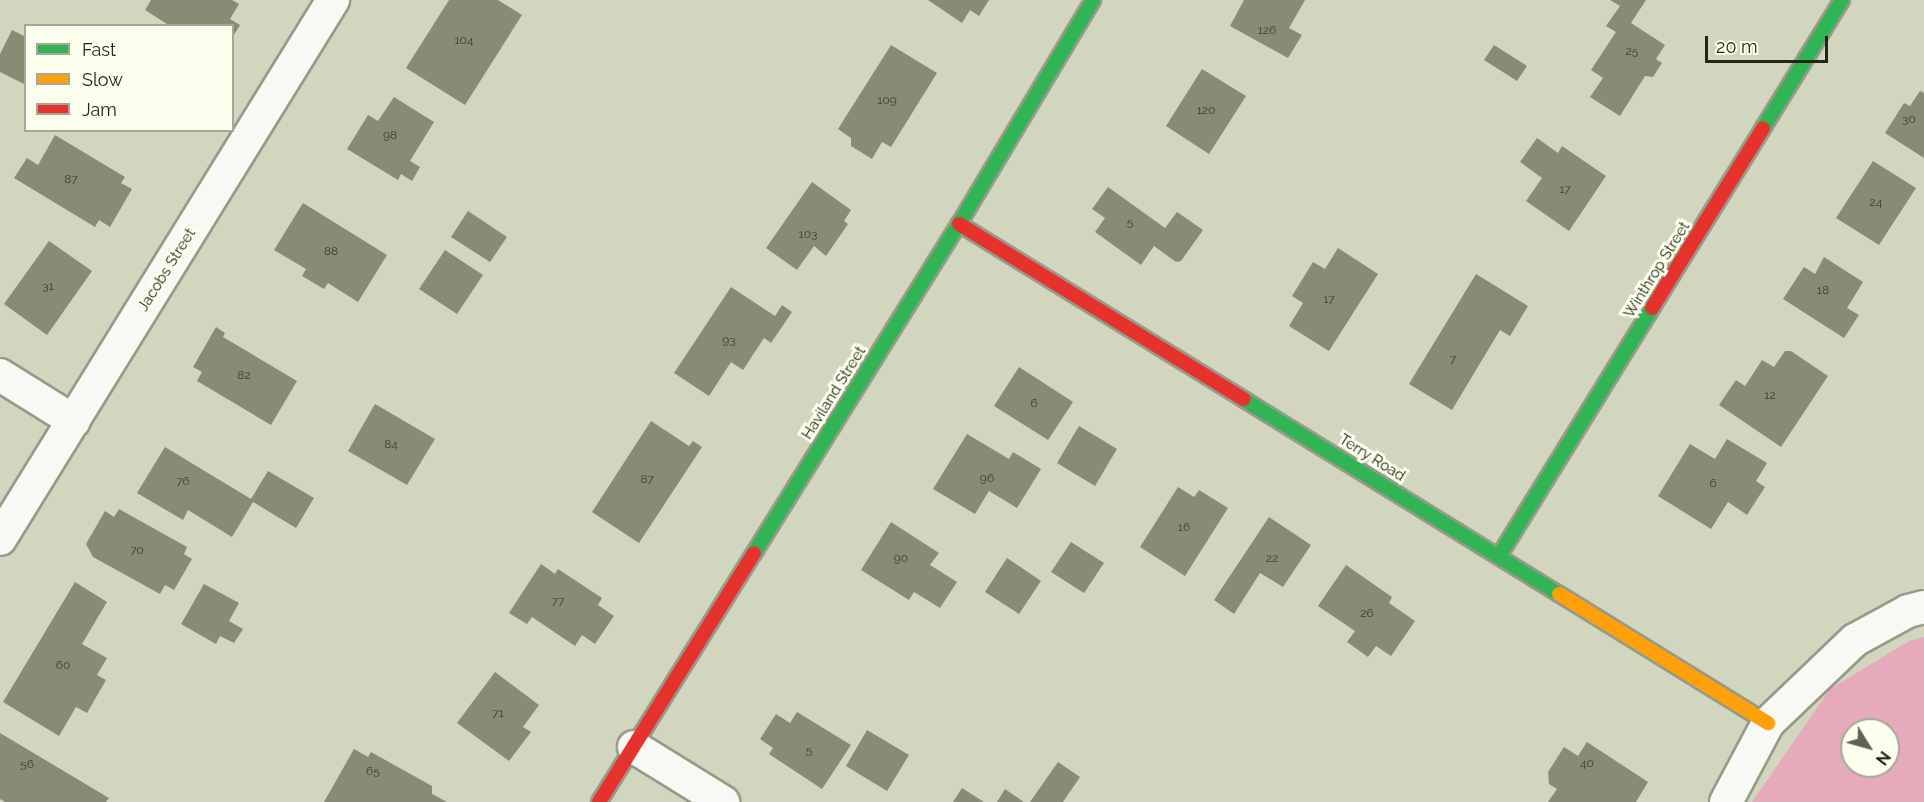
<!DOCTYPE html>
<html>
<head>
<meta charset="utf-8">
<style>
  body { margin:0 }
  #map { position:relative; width:1924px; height:802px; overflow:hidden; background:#d3d6bf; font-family:Raleway,sans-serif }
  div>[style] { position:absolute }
  .green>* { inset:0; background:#e5abbb }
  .building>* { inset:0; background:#898b74 }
  .roads { filter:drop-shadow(2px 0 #989a88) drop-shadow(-2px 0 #989a88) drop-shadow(0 2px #989a88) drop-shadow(0 -2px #989a88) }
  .street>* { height:32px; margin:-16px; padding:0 16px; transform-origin:16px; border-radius:16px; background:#f8f9f5 }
  .fast>* { height:14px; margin:-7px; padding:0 7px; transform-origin:7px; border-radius:7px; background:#30b455 }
  .slow>* { height:14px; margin:-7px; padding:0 7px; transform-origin:7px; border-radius:7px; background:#ff9f0a }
  .jam>* { height:14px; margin:-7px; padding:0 7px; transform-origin:7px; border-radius:7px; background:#e5322d }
  span { translate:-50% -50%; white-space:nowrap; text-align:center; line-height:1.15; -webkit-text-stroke:6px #fcffed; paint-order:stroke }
  .number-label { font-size:12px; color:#3d3e2d }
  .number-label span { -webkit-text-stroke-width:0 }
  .street-label { font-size:15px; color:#242515 }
  .legend { position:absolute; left:24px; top:24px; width:210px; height:108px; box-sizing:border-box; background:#fcffed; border:2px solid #a6a897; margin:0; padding:8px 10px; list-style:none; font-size:18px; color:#242515 }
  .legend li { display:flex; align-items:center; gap:12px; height:30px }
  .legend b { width:30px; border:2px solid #a6a897 }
  .north { position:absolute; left:1840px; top:718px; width:60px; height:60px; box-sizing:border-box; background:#fcffed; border:2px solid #a6a897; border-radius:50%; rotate:127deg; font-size:16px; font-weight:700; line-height:24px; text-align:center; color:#242515 }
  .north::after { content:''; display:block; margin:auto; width:21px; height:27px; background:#616350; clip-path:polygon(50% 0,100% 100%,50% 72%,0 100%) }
  .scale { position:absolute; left:1705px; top:36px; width:123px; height:27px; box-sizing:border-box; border:3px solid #242515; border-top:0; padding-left:8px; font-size:18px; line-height:21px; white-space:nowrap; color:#242515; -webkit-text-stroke:4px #fcffed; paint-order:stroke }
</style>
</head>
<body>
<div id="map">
  <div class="green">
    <i style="clip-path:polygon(evenodd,1924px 637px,1924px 802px,1752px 802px,1830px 689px,1909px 641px,1924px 637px,1852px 730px,1888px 730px,1888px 766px,1852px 766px,1852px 730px)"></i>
  </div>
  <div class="building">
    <i style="clip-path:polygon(151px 0,232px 0,239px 4px,230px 19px,240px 25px,232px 38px,232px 26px,170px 26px,145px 10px)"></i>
    <i style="clip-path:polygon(449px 0,498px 0,522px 15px,465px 105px,406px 68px)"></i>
    <i style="clip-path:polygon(928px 0,989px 0,979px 16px,970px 10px,962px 23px)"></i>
    <i style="clip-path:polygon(1244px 0,1305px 0,1289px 28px,1302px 35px,1288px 58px,1230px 26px)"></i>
    <i style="clip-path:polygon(1610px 0,1646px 0,1631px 23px,1665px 45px,1656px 59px,1662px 63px,1653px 77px,1645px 76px,1620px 116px,1590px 97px,1603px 78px,1591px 70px,1616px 32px,1606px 26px,1620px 6px)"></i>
    <i style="clip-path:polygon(12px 30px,26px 37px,26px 85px,0 72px,0 54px)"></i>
    <i style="clip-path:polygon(891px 45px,937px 73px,891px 147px,882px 142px,872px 159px,851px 146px,851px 138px,838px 129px)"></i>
    <i style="clip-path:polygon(1494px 45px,1527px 66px,1517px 81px,1484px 60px)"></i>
    <i style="clip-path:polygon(1202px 69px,1246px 96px,1209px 154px,1166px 126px)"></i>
    <i style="clip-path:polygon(1920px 91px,1924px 93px,1924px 158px,1885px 133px,1904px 103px,1910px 106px)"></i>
    <i style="clip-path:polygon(394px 97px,434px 122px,410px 161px,420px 167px,412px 181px,401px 174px,398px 180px,347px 149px,368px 115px,378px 121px)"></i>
    <i style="clip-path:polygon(55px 135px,125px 177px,121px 183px,132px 189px,110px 227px,99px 220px,95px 227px,14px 178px,27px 158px,38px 165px)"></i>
    <i style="clip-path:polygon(1537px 138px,1558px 153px,1562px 146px,1606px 176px,1569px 231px,1526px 201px,1542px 178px,1520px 162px)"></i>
    <i style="clip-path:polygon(1873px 161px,1916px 188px,1879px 245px,1836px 218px)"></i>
    <i style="clip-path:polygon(812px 182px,851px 210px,844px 221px,848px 224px,826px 256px,814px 246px,797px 270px,766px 248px)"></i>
    <i style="clip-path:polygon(1108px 187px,1165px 228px,1177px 212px,1203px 230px,1181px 261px,1176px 262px,1154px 246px,1141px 265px,1095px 232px,1105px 218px,1092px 209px)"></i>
    <i style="clip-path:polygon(303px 203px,387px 255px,358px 302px,328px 283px,324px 289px,302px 276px,306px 269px,274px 250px)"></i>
    <i style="clip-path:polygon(468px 211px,507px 237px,490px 262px,451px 237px)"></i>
    <i style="clip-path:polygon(49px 241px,92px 271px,47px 335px,4px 304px)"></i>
    <i style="clip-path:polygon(1338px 248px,1378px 274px,1329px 351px,1289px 326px,1303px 303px,1292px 296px,1313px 262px,1325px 269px)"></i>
    <i style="clip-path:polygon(445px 250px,483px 275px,457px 314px,419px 289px)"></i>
    <i style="clip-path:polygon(1824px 257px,1863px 282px,1847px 308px,1859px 315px,1844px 338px,1783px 299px,1804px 267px,1815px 274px)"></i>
    <i style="clip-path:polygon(1476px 274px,1528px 306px,1510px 336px,1500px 330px,1452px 410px,1409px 384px)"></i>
    <i style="clip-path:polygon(731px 287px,775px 316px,782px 305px,792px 312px,771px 343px,764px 338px,743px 370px,731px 362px,709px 396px,674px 373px)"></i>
    <i style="clip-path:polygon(216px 327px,225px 333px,223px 337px,297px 381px,271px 425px,197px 381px,202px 372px,193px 367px)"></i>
    <i style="clip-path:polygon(1785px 351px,1791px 351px,1828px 376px,1781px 447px,1719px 405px,1736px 380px,1745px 386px,1762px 360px,1774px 367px)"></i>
    <i style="clip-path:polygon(1019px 367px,1073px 402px,1048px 440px,994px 406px)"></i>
    <i style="clip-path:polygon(375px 404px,435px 439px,407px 485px,348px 451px)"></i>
    <i style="clip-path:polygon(651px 421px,689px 446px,693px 441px,702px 447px,639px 543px,592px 512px)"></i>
    <i style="clip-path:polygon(1079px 426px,1117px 449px,1095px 486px,1057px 463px)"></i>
    <i style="clip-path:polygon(967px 434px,1009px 459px,1013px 452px,1041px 469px,1017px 508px,989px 491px,975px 514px,933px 489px)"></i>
    <i style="clip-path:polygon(1727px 439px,1767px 463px,1756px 481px,1765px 487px,1747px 515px,1728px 502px,1711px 529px,1658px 496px,1690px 444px,1715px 459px)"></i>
    <i style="clip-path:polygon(165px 447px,251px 499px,268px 471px,314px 498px,296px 528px,253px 502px,232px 537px,188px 510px,183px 520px,137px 493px)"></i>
    <i style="clip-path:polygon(1178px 487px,1194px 497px,1199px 490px,1228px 508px,1185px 576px,1140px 547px)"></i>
    <i style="clip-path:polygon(119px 509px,187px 547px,184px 554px,192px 559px,174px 590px,165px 585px,160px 594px,93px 557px,86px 544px,105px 511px,114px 517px)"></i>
    <i style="clip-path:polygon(1269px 517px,1311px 545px,1283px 587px,1260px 573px,1234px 614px,1214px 600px)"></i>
    <i style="clip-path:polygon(891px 522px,939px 553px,930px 565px,957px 582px,940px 608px,914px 592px,909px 600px,861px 570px)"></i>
    <i style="clip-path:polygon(1071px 542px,1104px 563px,1084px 593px,1051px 572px)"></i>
    <i style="clip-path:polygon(1007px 558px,1041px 581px,1019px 614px,985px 592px)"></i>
    <i style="clip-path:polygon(541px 564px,555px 574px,558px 569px,602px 598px,598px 605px,614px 616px,595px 644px,582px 635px,575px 646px,532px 617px,527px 624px,509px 613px)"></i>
    <i style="clip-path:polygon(1346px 565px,1392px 597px,1389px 603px,1415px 621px,1391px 656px,1376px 646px,1368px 657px,1347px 642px,1355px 631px,1318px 606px)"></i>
    <i style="clip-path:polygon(75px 582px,107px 602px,82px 644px,107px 658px,97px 675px,106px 680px,87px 713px,76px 707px,59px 736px,3px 702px)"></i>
    <i style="clip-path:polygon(204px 584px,239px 603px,229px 621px,243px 629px,234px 643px,220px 636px,216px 644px,181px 624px)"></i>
    <i style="clip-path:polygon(495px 672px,539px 705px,523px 727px,531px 732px,509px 761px,457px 723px)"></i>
    <i style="clip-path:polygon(797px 712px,851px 745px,822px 789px,769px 754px,773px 748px,760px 739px,776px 714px,790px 723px)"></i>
    <i style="clip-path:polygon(867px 730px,909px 755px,887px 791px,846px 766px)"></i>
    <i style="clip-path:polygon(0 733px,109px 798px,106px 802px,5px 802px,0 799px)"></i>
    <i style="clip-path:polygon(1587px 742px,1648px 782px,1636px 802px,1548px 802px,1557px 789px,1549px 784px,1548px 772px,1564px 747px,1578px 756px)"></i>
    <i style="clip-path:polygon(354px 749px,368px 757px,371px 752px,432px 786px,432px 794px,447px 802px,324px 802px)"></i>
    <i style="clip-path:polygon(1058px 762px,1080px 777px,1063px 802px,1030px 802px)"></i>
    <i style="clip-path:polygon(962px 788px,984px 802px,953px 802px)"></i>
    <i style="clip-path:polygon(1005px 789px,1024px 802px,997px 802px)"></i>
  </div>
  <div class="roads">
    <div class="street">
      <i style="left:0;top:375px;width:87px;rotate:31.9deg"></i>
      <i style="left:0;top:539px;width:634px;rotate:-58.29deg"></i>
      <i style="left:634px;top:747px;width:105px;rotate:31.7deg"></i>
      <i style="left:1726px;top:802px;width:89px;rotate:-62deg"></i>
      <i style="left:1768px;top:723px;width:120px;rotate:-43.7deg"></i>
      <i style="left:1855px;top:640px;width:60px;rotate:-28.7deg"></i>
      <i style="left:1908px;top:611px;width:16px;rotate:-14deg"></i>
    </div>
    <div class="fast">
      <i style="left:1763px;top:128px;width:150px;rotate:-58.3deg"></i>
      <i style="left:1243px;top:399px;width:371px;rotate:31.7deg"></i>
      <i style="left:754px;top:553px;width:388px;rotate:-58.1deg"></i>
      <i style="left:959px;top:224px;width:261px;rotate:-59.1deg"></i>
      <i style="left:1499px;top:556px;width:291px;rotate:-58.3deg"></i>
    </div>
    <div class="slow">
      <i style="left:1559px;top:594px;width:246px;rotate:31.7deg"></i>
    </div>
    <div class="jam">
      <i style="left:959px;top:224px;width:334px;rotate:31.6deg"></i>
      <i style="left:1652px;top:308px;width:211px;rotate:-58.3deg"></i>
      <i style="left:599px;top:802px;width:293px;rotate:-58.1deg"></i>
    </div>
  </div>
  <div class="number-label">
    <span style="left:1267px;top:31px">126</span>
    <span style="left:464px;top:41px">104</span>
    <span style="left:1632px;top:52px">25</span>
    <span style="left:887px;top:101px">109</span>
    <span style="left:1206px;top:111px">120</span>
    <span style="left:1909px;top:120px">30</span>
    <span style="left:390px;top:136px">98</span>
    <span style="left:71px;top:180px">87</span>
    <span style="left:1565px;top:190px">17</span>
    <span style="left:1876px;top:203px">24</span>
    <span style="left:1130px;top:223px">5</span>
    <span style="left:808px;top:235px">103</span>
    <span style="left:331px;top:252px">88</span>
    <span style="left:48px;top:287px">31</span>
    <span style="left:1823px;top:291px">18</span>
    <span style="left:1329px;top:300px">17</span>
    <span style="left:729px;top:341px">93</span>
    <span style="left:1453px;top:360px">7</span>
    <span style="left:244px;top:376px">82</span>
    <span style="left:1770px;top:396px">12</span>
    <span style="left:1034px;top:404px">6</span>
    <span style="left:391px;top:445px">84</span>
    <span style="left:987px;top:479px">96</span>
    <span style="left:647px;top:480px">87</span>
    <span style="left:183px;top:482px">76</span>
    <span style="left:1713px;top:484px">6</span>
    <span style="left:1184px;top:528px">16</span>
    <span style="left:137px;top:551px">70</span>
    <span style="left:901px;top:559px">90</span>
    <span style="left:1272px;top:559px">22</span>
    <span style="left:558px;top:602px">77</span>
    <span style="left:1367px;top:614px">26</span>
    <span style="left:63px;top:666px">60</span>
    <span style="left:498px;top:714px">71</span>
    <span style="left:809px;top:751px">5</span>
    <span style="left:1587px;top:764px">40</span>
    <span style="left:27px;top:765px">56</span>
    <span style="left:373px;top:772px">65</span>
  </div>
  <div class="street-label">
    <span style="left:167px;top:270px;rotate:-58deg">Jacobs Street</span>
    <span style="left:1657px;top:270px;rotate:-58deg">Winthrop Street</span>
    <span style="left:834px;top:393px;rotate:-58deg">Haviland Street</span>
    <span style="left:1372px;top:458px;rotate:32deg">Terry Road</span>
  </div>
  <ul class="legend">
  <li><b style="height:8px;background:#30b455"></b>Fast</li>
  <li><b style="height:8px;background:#ff9f0a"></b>Slow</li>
  <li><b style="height:8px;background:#e5322d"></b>Jam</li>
  </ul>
  <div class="north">N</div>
  <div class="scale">20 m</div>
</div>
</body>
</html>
